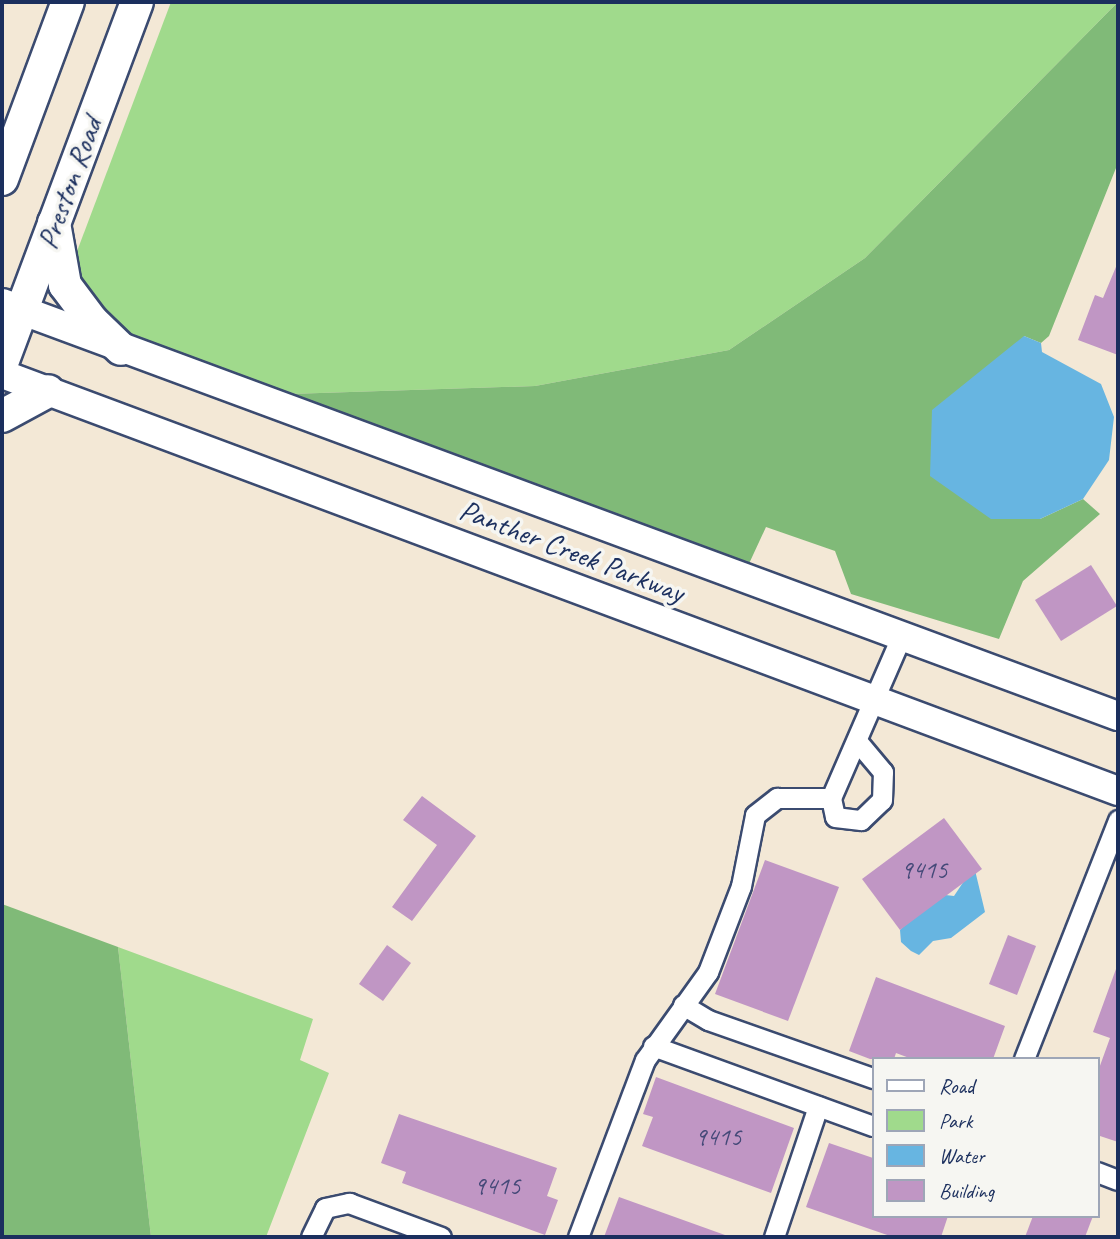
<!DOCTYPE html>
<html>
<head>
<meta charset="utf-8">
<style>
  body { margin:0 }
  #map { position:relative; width:1120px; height:1239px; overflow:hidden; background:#f3e8d6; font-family:Caveat,sans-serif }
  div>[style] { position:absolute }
  .green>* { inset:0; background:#a0da8c }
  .forest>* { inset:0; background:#80ba78 }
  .water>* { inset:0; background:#67b5e1 }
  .building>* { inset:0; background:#c096c4 }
  .roads { filter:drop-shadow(2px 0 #3b4b70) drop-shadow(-2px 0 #3b4b70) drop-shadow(0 2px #3b4b70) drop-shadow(0 -2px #3b4b70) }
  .street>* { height:19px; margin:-9.5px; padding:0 9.5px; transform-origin:9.5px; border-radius:9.5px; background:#fff }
  .secondary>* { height:28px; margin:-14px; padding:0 14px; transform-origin:14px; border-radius:14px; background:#fff }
  .primary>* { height:32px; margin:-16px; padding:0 16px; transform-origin:16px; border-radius:16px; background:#fff }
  span { translate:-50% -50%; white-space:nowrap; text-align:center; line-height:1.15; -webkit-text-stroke:7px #f6f6f2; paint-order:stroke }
  .number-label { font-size:26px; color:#444978 }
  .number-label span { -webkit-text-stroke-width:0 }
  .street-label { font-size:30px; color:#1b2f5e }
  .frame { position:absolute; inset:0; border:4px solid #1b2f5e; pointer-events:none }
  .legend { position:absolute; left:872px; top:1057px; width:228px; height:161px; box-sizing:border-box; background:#f6f6f2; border:2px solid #9ea6b7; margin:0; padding:9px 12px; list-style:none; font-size:21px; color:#1b2f5e }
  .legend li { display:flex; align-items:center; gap:14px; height:35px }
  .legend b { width:35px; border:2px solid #9ea6b7 }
</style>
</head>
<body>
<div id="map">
  <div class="green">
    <i style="clip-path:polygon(171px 2px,1118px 2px,865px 258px,729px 350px,535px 386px,259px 395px,53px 315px)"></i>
    <i style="clip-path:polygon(118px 947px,313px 1019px,300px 1060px,329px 1073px,266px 1237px,151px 1237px)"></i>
  </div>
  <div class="forest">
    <i style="clip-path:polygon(1118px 2px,1118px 163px,1049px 336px,1041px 343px,1024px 336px,1040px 519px,1083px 499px,1100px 514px,1023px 581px,999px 639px,851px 594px,835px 551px,766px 527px,747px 568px,259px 395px,535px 386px,729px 350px,865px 258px)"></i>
    <i style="clip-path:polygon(2px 904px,118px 947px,151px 1237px,2px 1237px)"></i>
  </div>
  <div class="water">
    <i style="clip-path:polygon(1024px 336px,1041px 343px,1042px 352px,1101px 384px,1114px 417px,1109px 460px,1083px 499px,1040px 519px,991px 519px,930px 476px,932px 410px)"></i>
    <i style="clip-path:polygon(974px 866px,985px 912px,951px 938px,933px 941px,919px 955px,911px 951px,901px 942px,900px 930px,937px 894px,954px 896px)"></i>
  </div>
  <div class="building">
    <i style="clip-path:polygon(1118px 262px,1118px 355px,1078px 340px,1095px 295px,1103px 298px)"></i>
    <i style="clip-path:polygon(1091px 565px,1117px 606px,1061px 641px,1035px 600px)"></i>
    <i style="clip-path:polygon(422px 796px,476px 836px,412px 921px,392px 907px,437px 845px,403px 820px)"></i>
    <i style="clip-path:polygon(944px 818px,982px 869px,900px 930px,862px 879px)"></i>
    <i style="clip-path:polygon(765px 860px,839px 887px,788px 1021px,715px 994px)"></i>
    <i style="clip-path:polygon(1008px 935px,1036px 946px,1017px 995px,989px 984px)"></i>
    <i style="clip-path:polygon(387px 945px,411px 963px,383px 1001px,359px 984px)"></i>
    <i style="clip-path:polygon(1116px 969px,1118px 970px,1118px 1142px,1097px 1135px,1097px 1074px,1110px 1038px,1093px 1032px)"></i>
    <i style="clip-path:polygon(876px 977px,1005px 1026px,993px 1059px,912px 1059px,896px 1053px,894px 1059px,870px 1059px,849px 1051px)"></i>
    <i style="clip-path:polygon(656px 1077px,794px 1128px,771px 1193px,642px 1146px,653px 1117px,643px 1114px)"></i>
    <i style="clip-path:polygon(399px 1114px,557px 1168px,547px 1196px,558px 1200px,545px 1235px,402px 1183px,406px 1172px,381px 1163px)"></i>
    <i style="clip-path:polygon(829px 1143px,873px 1158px,873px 1216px,948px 1216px,941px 1237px,893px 1237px,806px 1207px)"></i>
    <i style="clip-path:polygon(619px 1197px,725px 1235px,724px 1237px,604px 1237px)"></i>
    <i style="clip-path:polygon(1033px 1216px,1093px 1216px,1085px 1237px,1025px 1237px)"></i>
  </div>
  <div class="roads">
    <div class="street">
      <i style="left:831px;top:798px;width:19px;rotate:78deg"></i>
      <i style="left:835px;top:817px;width:26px;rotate:7deg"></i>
      <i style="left:861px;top:820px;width:29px;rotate:-44deg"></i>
      <i style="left:882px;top:800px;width:28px;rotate:-88deg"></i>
      <i style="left:883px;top:772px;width:40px;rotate:-130deg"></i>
      <i style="left:683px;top:1005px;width:29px;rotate:31deg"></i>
      <i style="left:708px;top:1020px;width:175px;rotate:19.4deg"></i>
      <i style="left:653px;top:1046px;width:234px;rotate:20deg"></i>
      <i style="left:1024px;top:1059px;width:257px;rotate:-68.5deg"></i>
      <i style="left:1097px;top:1172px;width:22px;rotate:21deg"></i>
      <i style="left:311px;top:1237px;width:32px;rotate:-64deg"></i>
      <i style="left:325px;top:1208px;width:25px;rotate:-12deg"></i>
      <i style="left:349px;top:1203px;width:98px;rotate:20.3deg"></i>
      <i style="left:578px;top:1237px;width:189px;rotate:-69.3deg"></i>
      <i style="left:645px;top:1060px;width:108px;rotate:-54.4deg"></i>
      <i style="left:708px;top:972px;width:92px;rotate:-69deg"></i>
      <i style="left:741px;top:886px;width:72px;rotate:-78.8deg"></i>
      <i style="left:755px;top:815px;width:28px;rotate:-38deg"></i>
      <i style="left:777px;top:798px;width:54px"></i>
      <i style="left:831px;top:798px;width:173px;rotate:-66.5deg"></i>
      <i style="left:774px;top:1237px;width:138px;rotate:-71.4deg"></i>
    </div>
    <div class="secondary">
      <i style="left:2px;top:303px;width:1190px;rotate:20.31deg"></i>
      <i style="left:2px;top:374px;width:1191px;rotate:20.49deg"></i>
    </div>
    <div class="primary">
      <i style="left:2px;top:179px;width:189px;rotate:-69.6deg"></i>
      <i style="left:54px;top:223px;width:63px;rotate:79.9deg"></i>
      <i style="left:65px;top:285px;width:45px;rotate:53.1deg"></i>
      <i style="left:92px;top:321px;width:40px;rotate:44deg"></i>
      <i style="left:2px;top:363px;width:385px;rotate:-69.5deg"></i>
      <i style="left:2px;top:416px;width:52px;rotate:-28.5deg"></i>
    </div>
  </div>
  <div class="number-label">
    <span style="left:924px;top:870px">9415</span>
    <span style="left:718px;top:1137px">9415</span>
    <span style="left:497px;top:1186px">9415</span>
  </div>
  <div class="street-label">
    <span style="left:69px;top:183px;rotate:-70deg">Preston Road</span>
    <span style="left:572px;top:551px;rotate:21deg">Panther Creek Parkway</span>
  </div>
  <div class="frame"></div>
  <ul class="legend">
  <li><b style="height:9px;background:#fff"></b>Road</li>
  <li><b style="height:19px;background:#a0da8c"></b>Park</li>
  <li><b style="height:19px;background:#67b5e1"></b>Water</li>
  <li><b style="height:19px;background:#c096c4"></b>Building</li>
  </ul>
</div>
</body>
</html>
